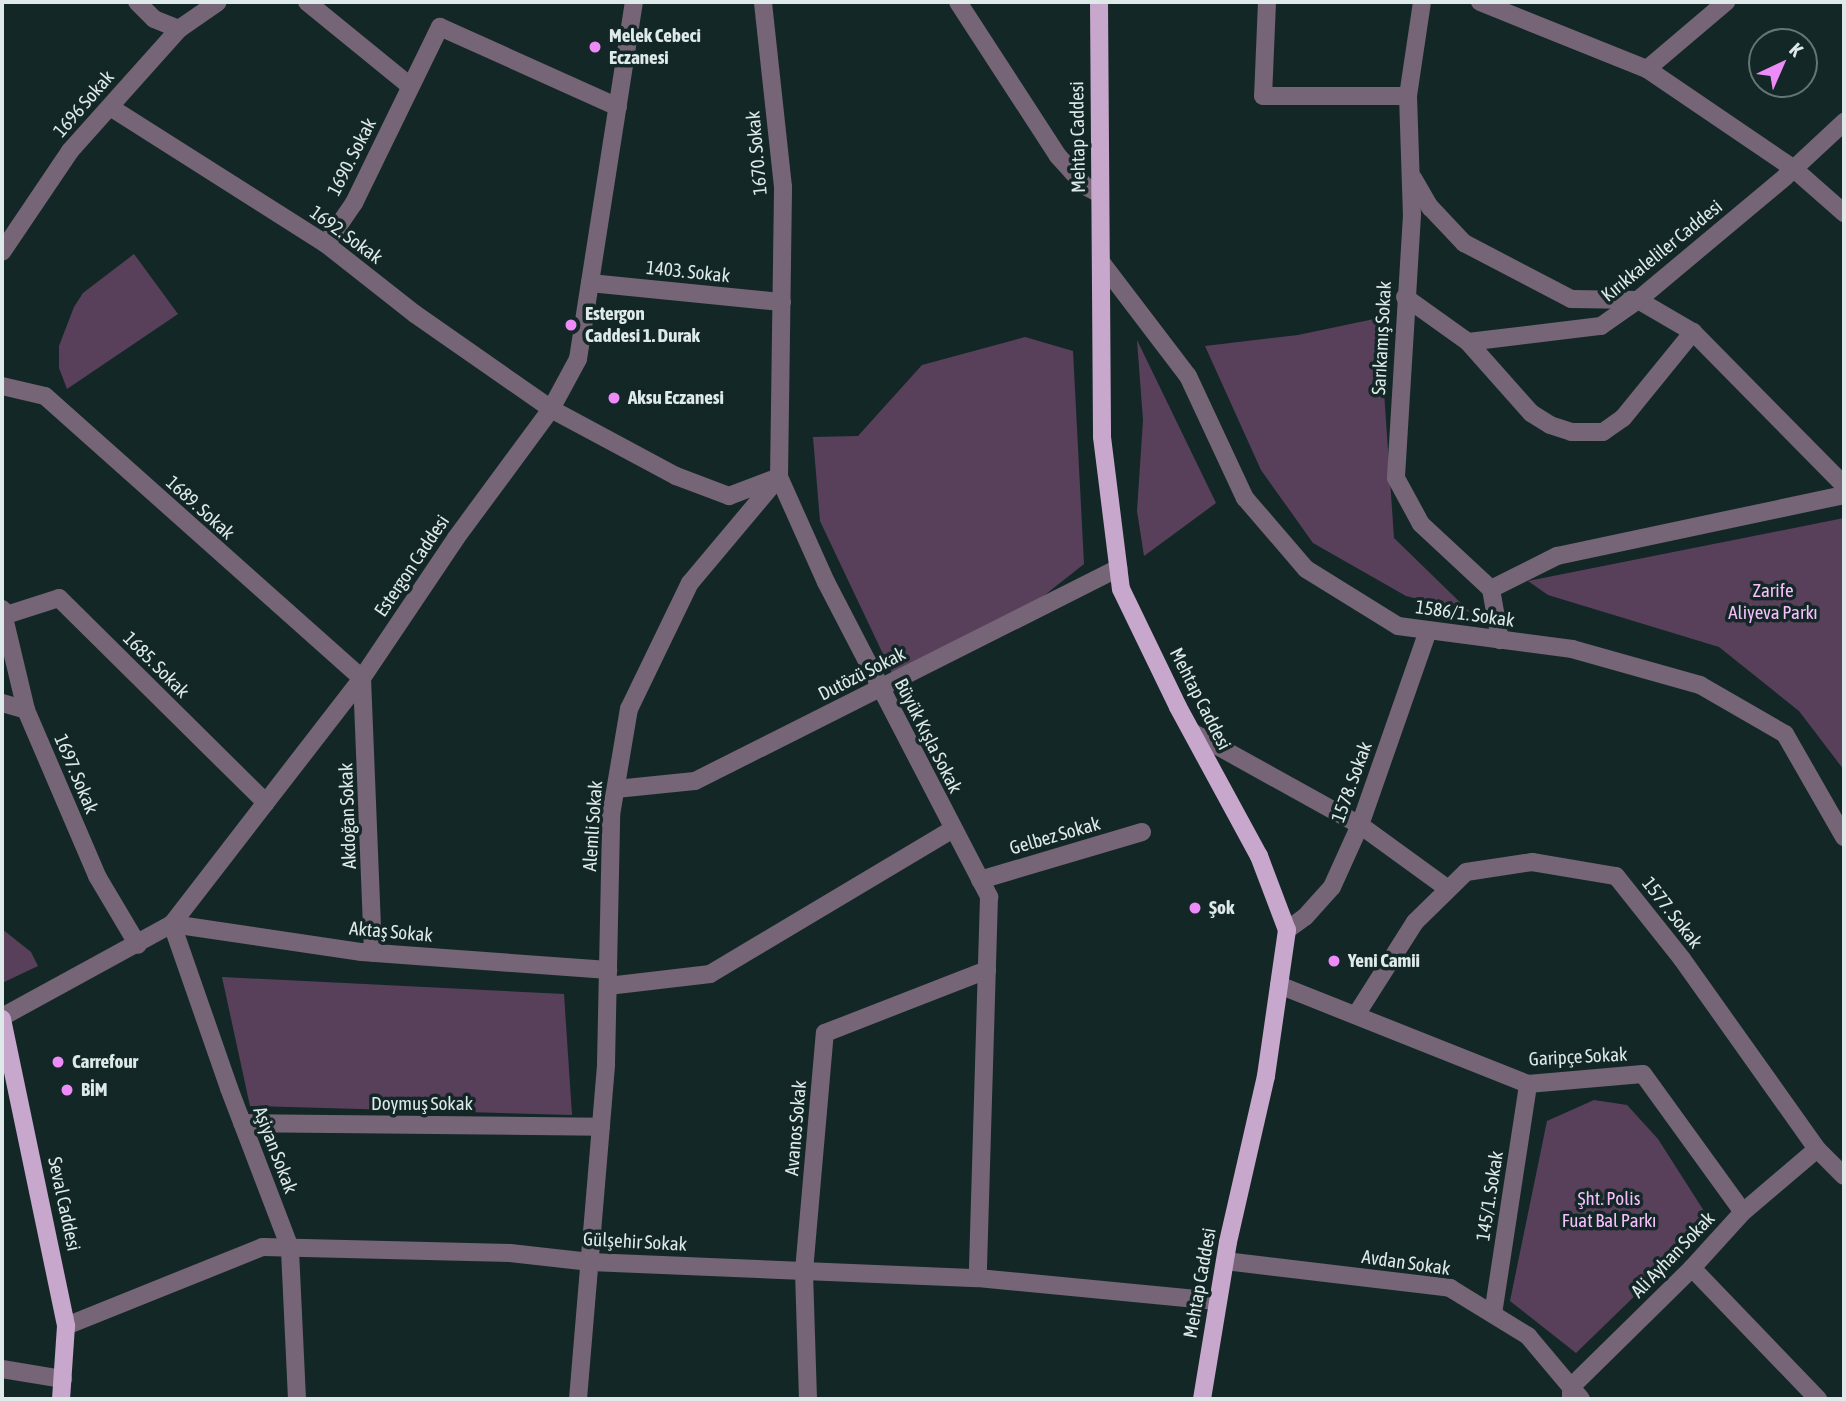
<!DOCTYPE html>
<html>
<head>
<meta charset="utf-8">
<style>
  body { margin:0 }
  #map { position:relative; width:1846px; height:1401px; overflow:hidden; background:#142727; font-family:"Asap Condensed",sans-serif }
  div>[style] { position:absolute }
  .green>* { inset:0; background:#58405b }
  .minor>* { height:18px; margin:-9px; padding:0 9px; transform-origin:9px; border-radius:9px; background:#756576 }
  .major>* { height:18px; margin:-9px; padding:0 9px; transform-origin:9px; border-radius:9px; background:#c8a7cc }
  .dots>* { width:19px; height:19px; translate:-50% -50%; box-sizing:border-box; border:4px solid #142727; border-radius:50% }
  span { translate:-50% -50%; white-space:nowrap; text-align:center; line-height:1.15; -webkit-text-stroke:7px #142727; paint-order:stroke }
  .poi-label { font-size:19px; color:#dee9e9; font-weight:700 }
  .left { translate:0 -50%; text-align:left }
  .street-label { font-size:19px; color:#dee9e9 }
  .park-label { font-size:19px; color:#f8bffe }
  .frame { position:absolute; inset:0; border:4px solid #dee9e9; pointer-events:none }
  .north { position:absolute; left:1748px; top:28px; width:70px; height:70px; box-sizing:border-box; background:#142727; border:2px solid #657575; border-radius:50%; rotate:44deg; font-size:19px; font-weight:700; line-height:28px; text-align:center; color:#dee9e9 }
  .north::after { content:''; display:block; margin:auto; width:24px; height:32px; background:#ed8cf9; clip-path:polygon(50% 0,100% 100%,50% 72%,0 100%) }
</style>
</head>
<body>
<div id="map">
  <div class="green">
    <i style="clip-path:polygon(134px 254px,178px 314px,67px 389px,59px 368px,59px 346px,74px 307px,83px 293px)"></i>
    <i style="clip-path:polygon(1379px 318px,1394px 538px,1470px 612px,1406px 596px,1313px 543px,1261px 470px,1205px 346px,1298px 335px)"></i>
    <i style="clip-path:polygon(1025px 337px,1073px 351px,1084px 564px,1017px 617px,892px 673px,820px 521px,813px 437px,858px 436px,922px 365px)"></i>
    <i style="clip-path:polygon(1137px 340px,1216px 503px,1144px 556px,1137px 511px,1143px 420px)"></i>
    <i style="clip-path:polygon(1844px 518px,1844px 770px,1799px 711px,1719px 647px,1548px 595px,1528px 581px)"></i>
    <i style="clip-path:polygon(2px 929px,31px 952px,38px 966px,2px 983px)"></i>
    <i style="clip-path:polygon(222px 977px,564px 994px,572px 1115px,250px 1106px)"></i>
    <i style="clip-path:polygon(1594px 1100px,1627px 1105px,1658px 1139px,1711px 1222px,1576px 1353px,1510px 1301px,1547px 1121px)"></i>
  </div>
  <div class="minor">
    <i style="left:137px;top:2px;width:24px;rotate:45deg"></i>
    <i style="left:154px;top:19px;width:27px;rotate:22deg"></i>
    <i style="left:307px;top:2px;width:133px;rotate:39.2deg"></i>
    <i style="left:958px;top:2px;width:184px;rotate:57deg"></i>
    <i style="left:1058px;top:156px;width:40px;rotate:48deg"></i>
    <i style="left:1085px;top:186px;width:17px;rotate:28deg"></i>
    <i style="left:1267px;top:2px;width:94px;rotate:92.4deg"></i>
    <i style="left:1263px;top:96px;width:145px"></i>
    <i style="left:1422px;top:2px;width:95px;rotate:98.5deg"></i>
    <i style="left:1408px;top:96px;width:119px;rotate:88.1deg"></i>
    <i style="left:1412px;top:215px;width:263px;rotate:93.5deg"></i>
    <i style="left:1396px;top:478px;width:52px;rotate:61.5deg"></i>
    <i style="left:1421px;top:524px;width:96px;rotate:42.9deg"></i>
    <i style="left:1491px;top:589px;width:52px;rotate:80deg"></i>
    <i style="left:1480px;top:2px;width:180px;rotate:21.9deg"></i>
    <i style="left:1647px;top:69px;width:178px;rotate:34.2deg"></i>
    <i style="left:1794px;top:169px;width:67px;rotate:41.3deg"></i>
    <i style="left:1647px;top:69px;width:104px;rotate:-40.3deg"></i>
    <i style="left:110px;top:107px;width:256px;rotate:32.4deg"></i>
    <i style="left:326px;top:244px;width:113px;rotate:38.2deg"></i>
    <i style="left:415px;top:314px;width:166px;rotate:34.9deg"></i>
    <i style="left:551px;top:409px;width:142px;rotate:28.2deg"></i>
    <i style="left:676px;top:476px;width:57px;rotate:20.7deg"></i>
    <i style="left:729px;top:496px;width:53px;rotate:-20.8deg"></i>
    <i style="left:779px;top:477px;width:115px;rotate:65.9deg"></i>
    <i style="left:826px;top:582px;width:355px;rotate:62.6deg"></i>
    <i style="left:989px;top:897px;width:381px;rotate:91.7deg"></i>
    <i style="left:1413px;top:178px;width:34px;rotate:60deg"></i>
    <i style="left:1430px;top:207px;width:50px;rotate:46.6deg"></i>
    <i style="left:1464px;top:243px;width:121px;rotate:27.6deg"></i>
    <i style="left:1571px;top:299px;width:67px;rotate:0.9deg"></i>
    <i style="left:1638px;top:300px;width:64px;rotate:30.2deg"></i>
    <i style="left:1693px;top:332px;width:215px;rotate:45.4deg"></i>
    <i style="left:326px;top:244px;width:50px;rotate:-55.7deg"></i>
    <i style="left:354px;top:203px;width:196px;rotate:-64deg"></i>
    <i style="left:440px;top:27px;width:195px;rotate:24.2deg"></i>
    <i style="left:2px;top:252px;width:122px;rotate:-56deg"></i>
    <i style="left:70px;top:151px;width:164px;rotate:-48.2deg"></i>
    <i style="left:179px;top:29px;width:47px;rotate:-34.7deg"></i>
    <i style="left:1101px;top:262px;width:143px;rotate:52.7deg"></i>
    <i style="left:1188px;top:376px;width:135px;rotate:65deg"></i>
    <i style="left:1245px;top:498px;width:94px;rotate:49.3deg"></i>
    <i style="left:1306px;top:569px;width:108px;rotate:31.8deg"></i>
    <i style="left:1398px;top:626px;width:176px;rotate:7.5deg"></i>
    <i style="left:1572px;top:649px;width:133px;rotate:15.7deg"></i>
    <i style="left:1700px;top:685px;width:98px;rotate:30deg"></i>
    <i style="left:1785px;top:734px;width:119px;rotate:60.2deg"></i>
    <i style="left:590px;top:283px;width:193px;rotate:5.7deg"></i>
    <i style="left:1405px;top:297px;width:77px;rotate:35.5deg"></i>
    <i style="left:1468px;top:342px;width:134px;rotate:-6.9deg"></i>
    <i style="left:1601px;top:326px;width:45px;rotate:-35.1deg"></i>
    <i style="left:1638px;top:300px;width:192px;rotate:-39.9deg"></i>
    <i style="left:1785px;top:177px;width:81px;rotate:-43deg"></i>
    <i style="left:1468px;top:342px;width:95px;rotate:48.4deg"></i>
    <i style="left:1531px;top:413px;width:22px;rotate:32deg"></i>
    <i style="left:1550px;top:425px;width:22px;rotate:18deg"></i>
    <i style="left:1571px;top:432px;width:32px"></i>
    <i style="left:1603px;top:432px;width:24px;rotate:-35deg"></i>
    <i style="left:1623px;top:418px;width:111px;rotate:-50.9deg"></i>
    <i style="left:2px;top:386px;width:44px;rotate:13.1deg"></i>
    <i style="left:45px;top:396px;width:424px;rotate:41.7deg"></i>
    <i style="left:362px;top:678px;width:275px;rotate:87.7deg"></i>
    <i style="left:1491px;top:589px;width:74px;rotate:-26.6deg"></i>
    <i style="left:1557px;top:556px;width:293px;rotate:-12deg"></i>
    <i style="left:2px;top:609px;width:104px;rotate:76.6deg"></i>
    <i style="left:26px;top:710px;width:181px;rotate:66.8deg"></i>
    <i style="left:97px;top:876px;width:80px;rotate:59.3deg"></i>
    <i style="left:3px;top:616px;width:59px;rotate:-17.8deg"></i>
    <i style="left:59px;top:598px;width:291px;rotate:44.7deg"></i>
    <i style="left:2px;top:703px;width:25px;rotate:16deg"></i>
    <i style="left:1192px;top:732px;width:192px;rotate:29deg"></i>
    <i style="left:1360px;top:825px;width:109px;rotate:36deg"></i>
    <i style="left:616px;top:789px;width:79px;rotate:-5.8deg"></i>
    <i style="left:695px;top:781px;width:474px;rotate:-26.7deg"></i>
    <i style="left:980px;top:880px;width:169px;rotate:-16.5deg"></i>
    <i style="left:1287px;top:930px;width:22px;rotate:-36deg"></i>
    <i style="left:1305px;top:917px;width:40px;rotate:-48deg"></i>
    <i style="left:1332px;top:887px;width:68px;rotate:-65.7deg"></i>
    <i style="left:1360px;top:825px;width:206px;rotate:-70.7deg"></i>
    <i style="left:1279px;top:985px;width:268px;rotate:21.7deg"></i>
    <i style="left:1528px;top:1084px;width:115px;rotate:-5deg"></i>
    <i style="left:1643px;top:1074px;width:170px;rotate:54.1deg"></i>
    <i style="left:608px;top:986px;width:103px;rotate:-6.7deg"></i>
    <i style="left:710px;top:974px;width:283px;rotate:-30.8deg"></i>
    <i style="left:1356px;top:1015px;width:110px;rotate:-57.6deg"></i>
    <i style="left:1415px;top:922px;width:71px;rotate:-44.4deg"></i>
    <i style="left:1466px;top:872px;width:67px;rotate:-8.6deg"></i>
    <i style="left:1532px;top:862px;width:85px;rotate:9.5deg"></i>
    <i style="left:1616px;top:876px;width:106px;rotate:51.5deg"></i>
    <i style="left:1682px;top:959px;width:233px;rotate:54.6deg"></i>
    <i style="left:1817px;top:1149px;width:38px;rotate:45deg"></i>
    <i style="left:2px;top:1017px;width:194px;rotate:-28.7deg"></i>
    <i style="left:172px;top:924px;width:311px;rotate:-52.3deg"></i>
    <i style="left:362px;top:678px;width:169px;rotate:-56.1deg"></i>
    <i style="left:456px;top:538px;width:160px;rotate:-53.6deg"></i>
    <i style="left:551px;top:409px;width:57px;rotate:-61.6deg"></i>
    <i style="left:578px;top:359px;width:361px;rotate:-81.1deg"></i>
    <i style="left:242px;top:1123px;width:359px;rotate:0.6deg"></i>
    <i style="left:1225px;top:1261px;width:227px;rotate:6.8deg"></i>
    <i style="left:1450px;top:1288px;width:92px;rotate:31.6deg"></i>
    <i style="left:1528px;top:1336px;width:82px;rotate:49.9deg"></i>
    <i style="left:1692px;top:1268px;width:182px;rotate:46.1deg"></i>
    <i style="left:1493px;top:1314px;width:233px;rotate:-81.3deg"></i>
    <i style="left:66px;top:1326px;width:212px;rotate:-21.9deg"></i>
    <i style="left:263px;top:1247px;width:247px;rotate:1.4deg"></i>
    <i style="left:510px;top:1253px;width:81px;rotate:6.4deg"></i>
    <i style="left:590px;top:1262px;width:388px;rotate:2.4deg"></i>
    <i style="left:978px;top:1278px;width:240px;rotate:5.5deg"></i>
    <i style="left:2px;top:1369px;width:62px;rotate:9.3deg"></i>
    <i style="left:1571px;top:1397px;width:10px;rotate:-90deg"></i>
    <i style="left:1571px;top:1387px;width:170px;rotate:-44.5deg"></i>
    <i style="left:1692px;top:1268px;width:76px;rotate:-47.7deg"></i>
    <i style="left:1743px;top:1212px;width:97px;rotate:-40.4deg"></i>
    <i style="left:297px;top:1399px;width:151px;rotate:-92.7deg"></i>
    <i style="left:290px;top:1248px;width:171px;rotate:-110.9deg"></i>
    <i style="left:229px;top:1088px;width:174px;rotate:-109.2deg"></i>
    <i style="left:172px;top:924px;width:192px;rotate:8.4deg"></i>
    <i style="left:362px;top:952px;width:247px;rotate:4.2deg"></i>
    <i style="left:578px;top:1399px;width:336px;rotate:-85.2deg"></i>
    <i style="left:606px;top:1064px;width:249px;rotate:-88.8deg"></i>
    <i style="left:611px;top:815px;width:108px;rotate:-80.4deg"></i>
    <i style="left:629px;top:709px;width:140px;rotate:-64.2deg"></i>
    <i style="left:690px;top:583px;width:138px;rotate:-50deg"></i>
    <i style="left:779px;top:477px;width:290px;rotate:-89.2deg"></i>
    <i style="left:783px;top:187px;width:186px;rotate:-96.2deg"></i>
    <i style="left:808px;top:1399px;width:128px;rotate:-91.8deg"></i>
    <i style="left:804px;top:1271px;width:239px;rotate:-85deg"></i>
    <i style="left:825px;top:1033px;width:174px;rotate:-21.3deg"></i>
  </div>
  <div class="major">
    <i style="left:1099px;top:2px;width:435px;rotate:89.6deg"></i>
    <i style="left:1102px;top:437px;width:153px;rotate:82.9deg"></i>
    <i style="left:1121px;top:589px;width:131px;rotate:64.2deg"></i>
    <i style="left:1178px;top:707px;width:170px;rotate:61.5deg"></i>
    <i style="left:1259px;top:856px;width:79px;rotate:69.3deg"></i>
    <i style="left:1287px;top:930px;width:148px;rotate:98.2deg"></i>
    <i style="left:1266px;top:1076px;width:170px;rotate:102.9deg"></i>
    <i style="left:1228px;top:1242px;width:159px;rotate:99.4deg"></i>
    <i style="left:2px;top:1019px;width:314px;rotate:78.2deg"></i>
    <i style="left:66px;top:1326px;width:73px;rotate:93.9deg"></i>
  </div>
  <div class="dots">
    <i style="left:595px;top:47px;background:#ed8cf9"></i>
    <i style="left:571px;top:325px;background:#ed8cf9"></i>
    <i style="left:614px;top:398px;background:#ed8cf9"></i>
    <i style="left:1195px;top:908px;background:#ed8cf9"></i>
    <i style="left:1334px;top:961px;background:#ed8cf9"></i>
    <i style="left:58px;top:1062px;background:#ed8cf9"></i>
    <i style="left:67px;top:1090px;background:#ed8cf9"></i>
  </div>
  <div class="poi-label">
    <span class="left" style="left:609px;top:47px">Melek Cebeci<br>Eczanesi</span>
    <span class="left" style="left:585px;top:325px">Estergon<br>Caddesi 1. Durak</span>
    <span class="left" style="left:628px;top:398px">Aksu Eczanesi</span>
    <span class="left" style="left:1209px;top:908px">Şok</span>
    <span class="left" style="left:1348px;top:961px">Yeni Camii</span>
    <span class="left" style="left:72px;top:1062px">Carrefour</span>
    <span class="left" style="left:81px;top:1090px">BİM</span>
  </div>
  <div class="street-label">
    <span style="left:84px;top:104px;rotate:-49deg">1696 Sokak</span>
    <span style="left:1078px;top:137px;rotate:-91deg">Mehtap Caddesi</span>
    <span style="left:757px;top:153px;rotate:-95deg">1670. Sokak</span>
    <span style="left:352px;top:157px;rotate:-63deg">1690. Sokak</span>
    <span style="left:346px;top:235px;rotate:36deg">1692. Sokak</span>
    <span style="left:1662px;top:251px;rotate:-39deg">Kırıkkaleliler Caddesi</span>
    <span style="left:688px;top:272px;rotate:6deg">1403. Sokak</span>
    <span style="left:1382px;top:338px;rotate:-87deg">Sarıkamış Sokak</span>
    <span style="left:200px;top:508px;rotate:42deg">1689. Sokak</span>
    <span style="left:412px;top:566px;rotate:-56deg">Estergon Caddesi</span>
    <span style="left:1465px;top:614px;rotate:8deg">1586/1. Sokak</span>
    <span style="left:156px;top:665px;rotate:45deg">1685. Sokak</span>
    <span style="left:862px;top:674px;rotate:-27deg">Dutözü Sokak</span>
    <span style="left:1200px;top:699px;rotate:63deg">Mehtap Caddesi</span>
    <span style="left:928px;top:736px;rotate:63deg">Büyük Kışla Sokak</span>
    <span style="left:76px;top:774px;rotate:67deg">1697. Sokak</span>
    <span style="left:1352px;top:782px;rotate:-70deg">1578. Sokak</span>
    <span style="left:348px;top:816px;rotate:-92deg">Akdoğan Sokak</span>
    <span style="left:593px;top:826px;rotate:-86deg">Alemli Sokak</span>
    <span style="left:1055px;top:836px;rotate:-16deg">Gelbez Sokak</span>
    <span style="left:1672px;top:913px;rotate:52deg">1577. Sokak</span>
    <span style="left:391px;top:932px;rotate:5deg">Aktaş Sokak</span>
    <span style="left:1578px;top:1057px;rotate:-3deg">Garipçe Sokak</span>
    <span style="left:422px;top:1104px">Doymuş Sokak</span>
    <span style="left:796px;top:1128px;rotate:-85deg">Avanos Sokak</span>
    <span style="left:275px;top:1150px;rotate:69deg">Aşiyan Sokak</span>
    <span style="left:1490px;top:1196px;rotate:-81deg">145/1. Sokak</span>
    <span style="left:64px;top:1204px;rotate:78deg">Seval Caddesi</span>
    <span style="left:635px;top:1242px;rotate:3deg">Gülşehir Sokak</span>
    <span style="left:1673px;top:1255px;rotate:-46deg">Ali Ayhan Sokak</span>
    <span style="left:1406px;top:1263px;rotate:8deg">Avdan Sokak</span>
    <span style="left:1200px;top:1283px;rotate:-80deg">Mehtap Caddesi</span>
  </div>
  <div class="park-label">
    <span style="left:1773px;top:602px">Zarife<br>Aliyeva Parkı</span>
    <span style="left:1609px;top:1210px">Şht. Polis<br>Fuat Bal Parkı</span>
  </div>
  <div class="frame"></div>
  <div class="north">K</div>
</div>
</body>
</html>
